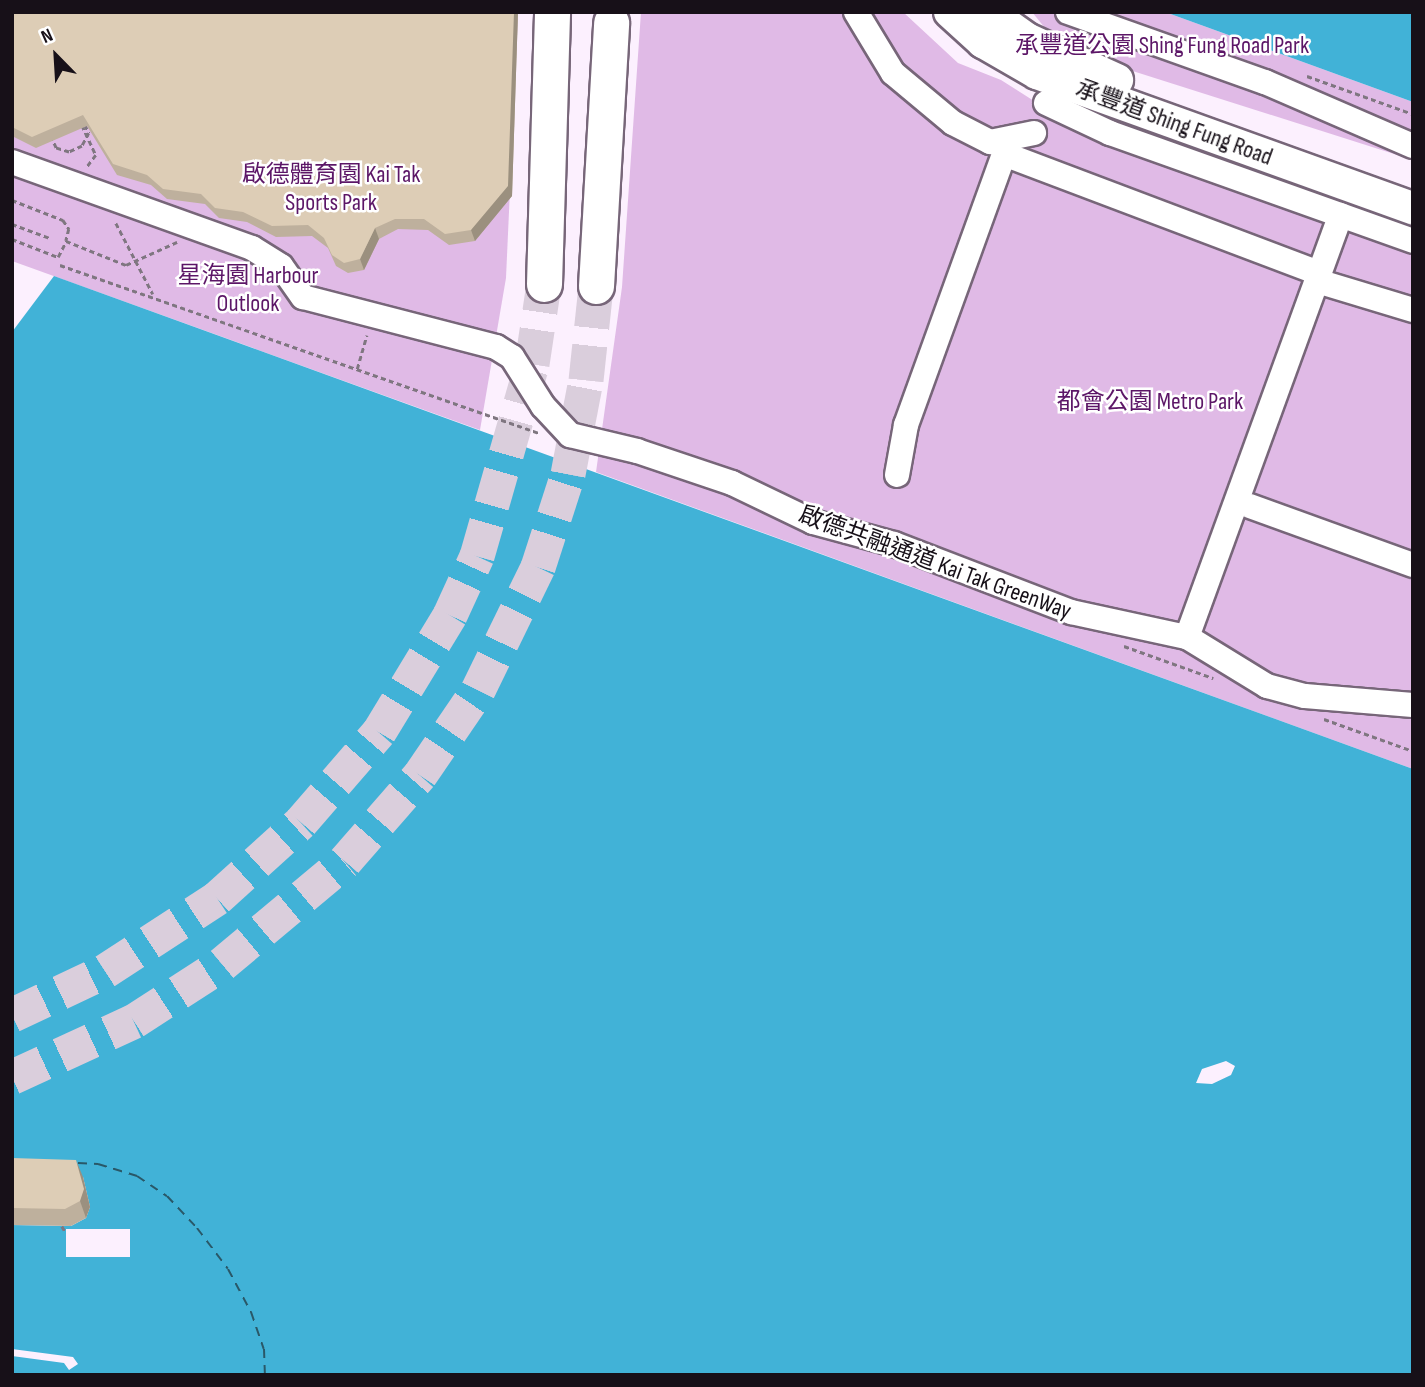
<!DOCTYPE html>
<html>
<head>
<meta charset="utf-8">
<style>
  body { margin:0 }
  #map { position:relative; width:1425px; height:1387px; overflow:hidden; background:#fcf0fe; font-family:"Sofia Sans Condensed","Noto Sans TC",sans-serif }
  div>[style] { position:absolute }
  .green>* { inset:0; background:#e0bae6 }
  .water>* { inset:0; background:#41b2d7 }
  .pier>* { inset:0; background:#fcf0fe }
  .ferry>* { height:2px; margin-top:-1px; transform-origin:0; background:repeating-linear-gradient(90deg,#295868 0 9px,transparent 0 16px) }
  .highway-tunnel>* { height:35px; margin-top:-17.5px; transform-origin:0; background:repeating-linear-gradient(90deg,#dacedc 0 35px,transparent 0 53px) }
  .path>* { height:2.5px; margin-top:-1.25px; transform-origin:0; background:repeating-linear-gradient(90deg,#7f7680 0 5px,transparent 0 8.5px) }
  .roads { filter:drop-shadow(2px 0 #776679) drop-shadow(-2px 0 #776679) drop-shadow(0 2px #776679) drop-shadow(0 -2px #776679) }
  .minor>* { height:24px; margin:-12px; padding:0 12px; transform-origin:12px; border-radius:12px; background:#fff }
  .major>* { height:32px; margin:-16px; padding:0 16px; transform-origin:16px; border-radius:16px; background:#fff }
  .highway>* { height:35px; margin:-17.5px; padding:0 17.5px; transform-origin:17.5px; border-radius:17.5px; background:#fff }
  .path-bridge>* { height:2.5px; margin-top:-1.25px; transform-origin:0; background:repeating-linear-gradient(90deg,#7f7680 0 5px,transparent 0 8.5px) }
  .wall>* { inset:0; background:#beb09d }
  .shaded-wall>* { inset:0; background:#9b907f }
  .building>* { inset:0; background:#ddcdb6 }
  span { translate:-50% -50%; white-space:nowrap; text-align:center; line-height:1.15; -webkit-text-stroke:5px #fff; paint-order:stroke }
  .park-label { font-size:24px; color:#5c1667 }
  .street-label { font-size:24px; color:#171018 }
  .frame { position:absolute; inset:0; border:14px solid #171018; pointer-events:none }
  .north { position:absolute; left:21px; top:21px; width:70px; height:70px; -webkit-text-stroke:5px #fff; paint-order:stroke; rotate:336deg; font-size:19px; font-weight:700; line-height:28px; text-align:center; color:#171018 }
  .north::after { content:''; display:block; margin:auto; width:24px; height:32px; background:#171018; clip-path:polygon(50% 0,100% 100%,50% 72%,0 100%) }
</style>
</head>
<body>
<div id="map">
  <div class="green">
    <i style="clip-path:polygon(12px 12px,518px 12px,506px 278px,480px 430px,12px 261px)"></i>
    <i style="clip-path:polygon(641px 12px,903px 12px,958px 63px,1001px 80px,1056px 115px,1077px 105px,1413px 227px,1413px 769px,596px 472px,622px 287px)"></i>
    <i style="clip-path:polygon(1032px 12px,1165px 12px,1413px 102px,1413px 160px,1098px 60px,1054px 39px)"></i>
  </div>
  <div class="water">
    <i style="clip-path:polygon(1165px 12px,1413px 12px,1413px 102px)"></i>
    <i style="clip-path:polygon(evenodd,54px 276px,1413px 769px,1413px 1375px,12px 1375px,12px 1356px,64px 1363px,69px 1370px,78px 1364px,73px 1357px,12px 1349px,12px 1225px,71px 1226px,86px 1218px,90px 1207px,83px 1177px,12px 1173px,12px 332px,54px 276px,1226px 1061px,1235px 1066px,1231px 1075px,1212px 1084px,1196px 1083px,1202px 1069px,1226px 1061px)"></i>
  </div>
  <div class="pier">
    <i style="clip-path:polygon(66px 1229px,130px 1229px,130px 1257px,66px 1257px)"></i>
  </div>
  <div class="ferry">
    <i style="left:78px;top:1163px;width:20px;rotate:3deg"></i>
    <i style="left:98px;top:1164px;width:41px;rotate:17.1deg"></i>
    <i style="left:137px;top:1176px;width:36px;rotate:34deg"></i>
    <i style="left:167px;top:1196px;width:44px;rotate:46.8deg"></i>
    <i style="left:197px;top:1228px;width:51px;rotate:52.9deg"></i>
    <i style="left:228px;top:1269px;width:49px;rotate:61.9deg"></i>
    <i style="left:251px;top:1312px;width:39px;rotate:71deg"></i>
    <i style="left:264px;top:1349px;width:26px;rotate:88deg"></i>
  </div>
  <div class="highway-tunnel">
    <i style="left:12px;top:1015px;width:103px;rotate:-25.3deg"></i>
    <i style="left:105px;top:971px;width:134px;rotate:-33.1deg"></i>
    <i style="left:217px;top:898px;width:113px;rotate:-42.1deg"></i>
    <i style="left:301px;top:822px;width:119px;rotate:-49.1deg"></i>
    <i style="left:379px;top:732px;width:137px;rotate:-58.7deg"></i>
    <i style="left:450px;top:615px;width:65px;rotate:-65.4deg"></i>
    <i style="left:477px;top:556px;width:200px;rotate:-74deg"></i>
    <i style="left:532px;top:364px;width:81px;rotate:-81.5deg"></i>
    <i style="left:12px;top:1077px;width:134px;rotate:-24.7deg"></i>
    <i style="left:134px;top:1021px;width:105px;rotate:-32.9deg"></i>
    <i style="left:222px;top:964px;width:160px;rotate:-39.9deg"></i>
    <i style="left:345px;top:861px;width:114px;rotate:-48.9deg"></i>
    <i style="left:420px;top:775px;width:103px;rotate:-55.7deg"></i>
    <i style="left:478px;top:690px;width:137px;rotate:-64deg"></i>
    <i style="left:538px;top:567px;width:98px;rotate:-72.1deg"></i>
    <i style="left:568px;top:474px;width:96px;rotate:-79.2deg"></i>
    <i style="left:586px;top:380px;width:95px;rotate:-83.9deg"></i>
  </div>
  <div class="path">
    <i style="left:1307px;top:76px;width:113px;rotate:19.7deg"></i>
    <i style="left:82px;top:125px;width:33px;rotate:65deg"></i>
    <i style="left:96px;top:155px;width:15px;rotate:127deg"></i>
    <i style="left:12px;top:200px;width:55px;rotate:21.4deg"></i>
    <i style="left:63px;top:220px;width:11px;rotate:56deg"></i>
    <i style="left:69px;top:229px;width:12px;rotate:104deg"></i>
    <i style="left:66px;top:241px;width:65px;rotate:21.8deg"></i>
    <i style="left:126px;top:265px;width:56px;rotate:-24.3deg"></i>
    <i style="left:116px;top:223px;width:80px;rotate:62.5deg"></i>
    <i style="left:12px;top:224px;width:40px;rotate:20.2deg"></i>
    <i style="left:12px;top:239px;width:49px;rotate:21.4deg"></i>
    <i style="left:58px;top:257px;width:18px;rotate:-63deg"></i>
    <i style="left:60px;top:265px;width:508px;rotate:19.33deg"></i>
    <i style="left:357px;top:369px;width:35px;rotate:-74deg"></i>
    <i style="left:1124px;top:646px;width:95px;rotate:19.8deg"></i>
    <i style="left:1324px;top:719px;width:95px;rotate:19.8deg"></i>
    <i style="left:62px;top:1226px;width:8px;rotate:60deg"></i>
  </div>
  <div class="roads">
    <div class="minor">
      <i style="left:856px;top:12px;width:71px;rotate:58.8deg"></i>
      <i style="left:893px;top:73px;width:78px;rotate:39.8deg"></i>
      <i style="left:953px;top:123px;width:42px;rotate:27.2deg"></i>
      <i style="left:990px;top:142px;width:45px;rotate:-11.6deg"></i>
      <i style="left:1068px;top:12px;width:209px;rotate:19.6deg"></i>
      <i style="left:1265px;top:82px;width:161px;rotate:23.4deg"></i>
      <i style="left:1046px;top:103px;width:71px;rotate:25.1deg"></i>
      <i style="left:1110px;top:133px;width:322px;rotate:19.6deg"></i>
      <i style="left:12px;top:162px;width:255px;rotate:19.7deg"></i>
      <i style="left:252px;top:248px;width:34px;rotate:32deg"></i>
      <i style="left:281px;top:266px;width:38px;rotate:55deg"></i>
      <i style="left:303px;top:297px;width:199px;rotate:14.5deg"></i>
      <i style="left:496px;top:347px;width:19px;rotate:32deg"></i>
      <i style="left:512px;top:357px;width:58px;rotate:57.7deg"></i>
      <i style="left:543px;top:406px;width:40px;rotate:47deg"></i>
      <i style="left:570px;top:435px;width:69px;rotate:13.4deg"></i>
      <i style="left:637px;top:451px;width:100px;rotate:18.6deg"></i>
      <i style="left:732px;top:483px;width:90px;rotate:25.7deg"></i>
      <i style="left:813px;top:522px;width:84px;rotate:15.2deg"></i>
      <i style="left:894px;top:544px;width:190px;rotate:21deg"></i>
      <i style="left:1071px;top:612px;width:119px;rotate:12.2deg"></i>
      <i style="left:1187px;top:637px;width:94px;rotate:31.5deg"></i>
      <i style="left:1267px;top:686px;width:39px;rotate:15deg"></i>
      <i style="left:1305px;top:696px;width:108px;rotate:4.8deg"></i>
      <i style="left:1327px;top:284px;width:90px;rotate:16.8deg"></i>
      <i style="left:897px;top:475px;width:51px;rotate:-79.8deg"></i>
      <i style="left:906px;top:425px;width:288px;rotate:-70.1deg"></i>
      <i style="left:1004px;top:154px;width:328px;rotate:20.7deg"></i>
      <i style="left:1250px;top:506px;width:173px;rotate:19.9deg"></i>
      <i style="left:1187px;top:637px;width:449px;rotate:-70deg"></i>
    </div>
    <div class="major">
      <i style="left:950px;top:12px;width:45px;rotate:42.3deg"></i>
      <i style="left:983px;top:42px;width:62px;rotate:29.9deg"></i>
      <i style="left:1037px;top:73px;width:400px;rotate:19.8deg"></i>
      <i style="left:989px;top:12px;width:47px;rotate:35.4deg"></i>
      <i style="left:1027px;top:39px;width:99px;rotate:24.5deg"></i>
    </div>
    <div class="highway">
      <i style="left:544px;top:284px;width:272px;rotate:-88.3deg"></i>
      <i style="left:596px;top:286px;width:264px;rotate:-86.7deg"></i>
    </div>
  </div>
  <div class="path-bridge">
    <i style="left:59px;top:71px;width:69px;rotate:64.2deg"></i>
    <i style="left:89px;top:133px;width:15px;rotate:118deg"></i>
    <i style="left:82px;top:146px;width:14px;rotate:155deg"></i>
    <i style="left:69px;top:152px;width:14px;rotate:-163deg"></i>
    <i style="left:56px;top:148px;width:69px;rotate:-114.7deg"></i>
    <i style="left:27px;top:85px;width:35px;rotate:-24deg"></i>
  </div>
  <div class="wall">
    <i style="clip-path:polygon(12px 12px,518px 12px,512px 196px,475px 241px,449px 245px,428px 230px,398px 229px,379px 239px,364px 270px,348px 273px,336px 266px,328px 248px,312px 236px,276px 237px,247px 222px,219px 218px,205px 204px,167px 199px,151px 185px,117px 175px,87px 126px,36px 148px,12px 136px)"></i>
    <i style="clip-path:polygon(12px 1158px,83px 1177px,90px 1207px,86px 1218px,71px 1226px,12px 1225px)"></i>
  </div>
  <div class="shaded-wall">
    <i style="clip-path:polygon(514px 12px,518px 12px,512px 196px,475px 241px,471px 230px)"></i>
    <i style="clip-path:polygon(375px 228px,379px 239px,364px 270px,360px 259px)"></i>
    <i style="clip-path:polygon(76px 1160px,83px 1177px,90px 1207px,86px 1218px,80px 1201px)"></i>
  </div>
  <div class="building">
    <i style="clip-path:polygon(12px 12px,514px 12px,508px 186px,471px 230px,445px 234px,424px 219px,395px 219px,375px 228px,360px 259px,344px 263px,332px 255px,324px 238px,308px 225px,272px 226px,243px 212px,215px 208px,201px 194px,163px 189px,147px 175px,113px 164px,83px 115px,32px 137px,12px 127px)"></i>
    <i style="clip-path:polygon(12px 1158px,76px 1160px,84px 1189px,80px 1201px,65px 1209px,12px 1208px)"></i>
  </div>
  <div class="park-label">
    <span style="left:1162px;top:46px">承豐道公園 Shing Fung Road Park</span>
    <span style="left:331px;top:189px">啟德體育園 Kai Tak<br>Sports Park</span>
    <span style="left:248px;top:290px">星海園 Harbour<br>Outlook</span>
    <span style="left:1150px;top:402px">都會公園 Metro Park</span>
  </div>
  <div class="street-label">
    <span style="left:1174px;top:123px;rotate:20deg">承豐道 Shing Fung Road</span>
    <span style="left:935px;top:563px;rotate:20deg">啟德共融通道 Kai Tak GreenWay</span>
  </div>
  <div class="frame"></div>
  <div class="north">N</div>
</div>
</body>
</html>
